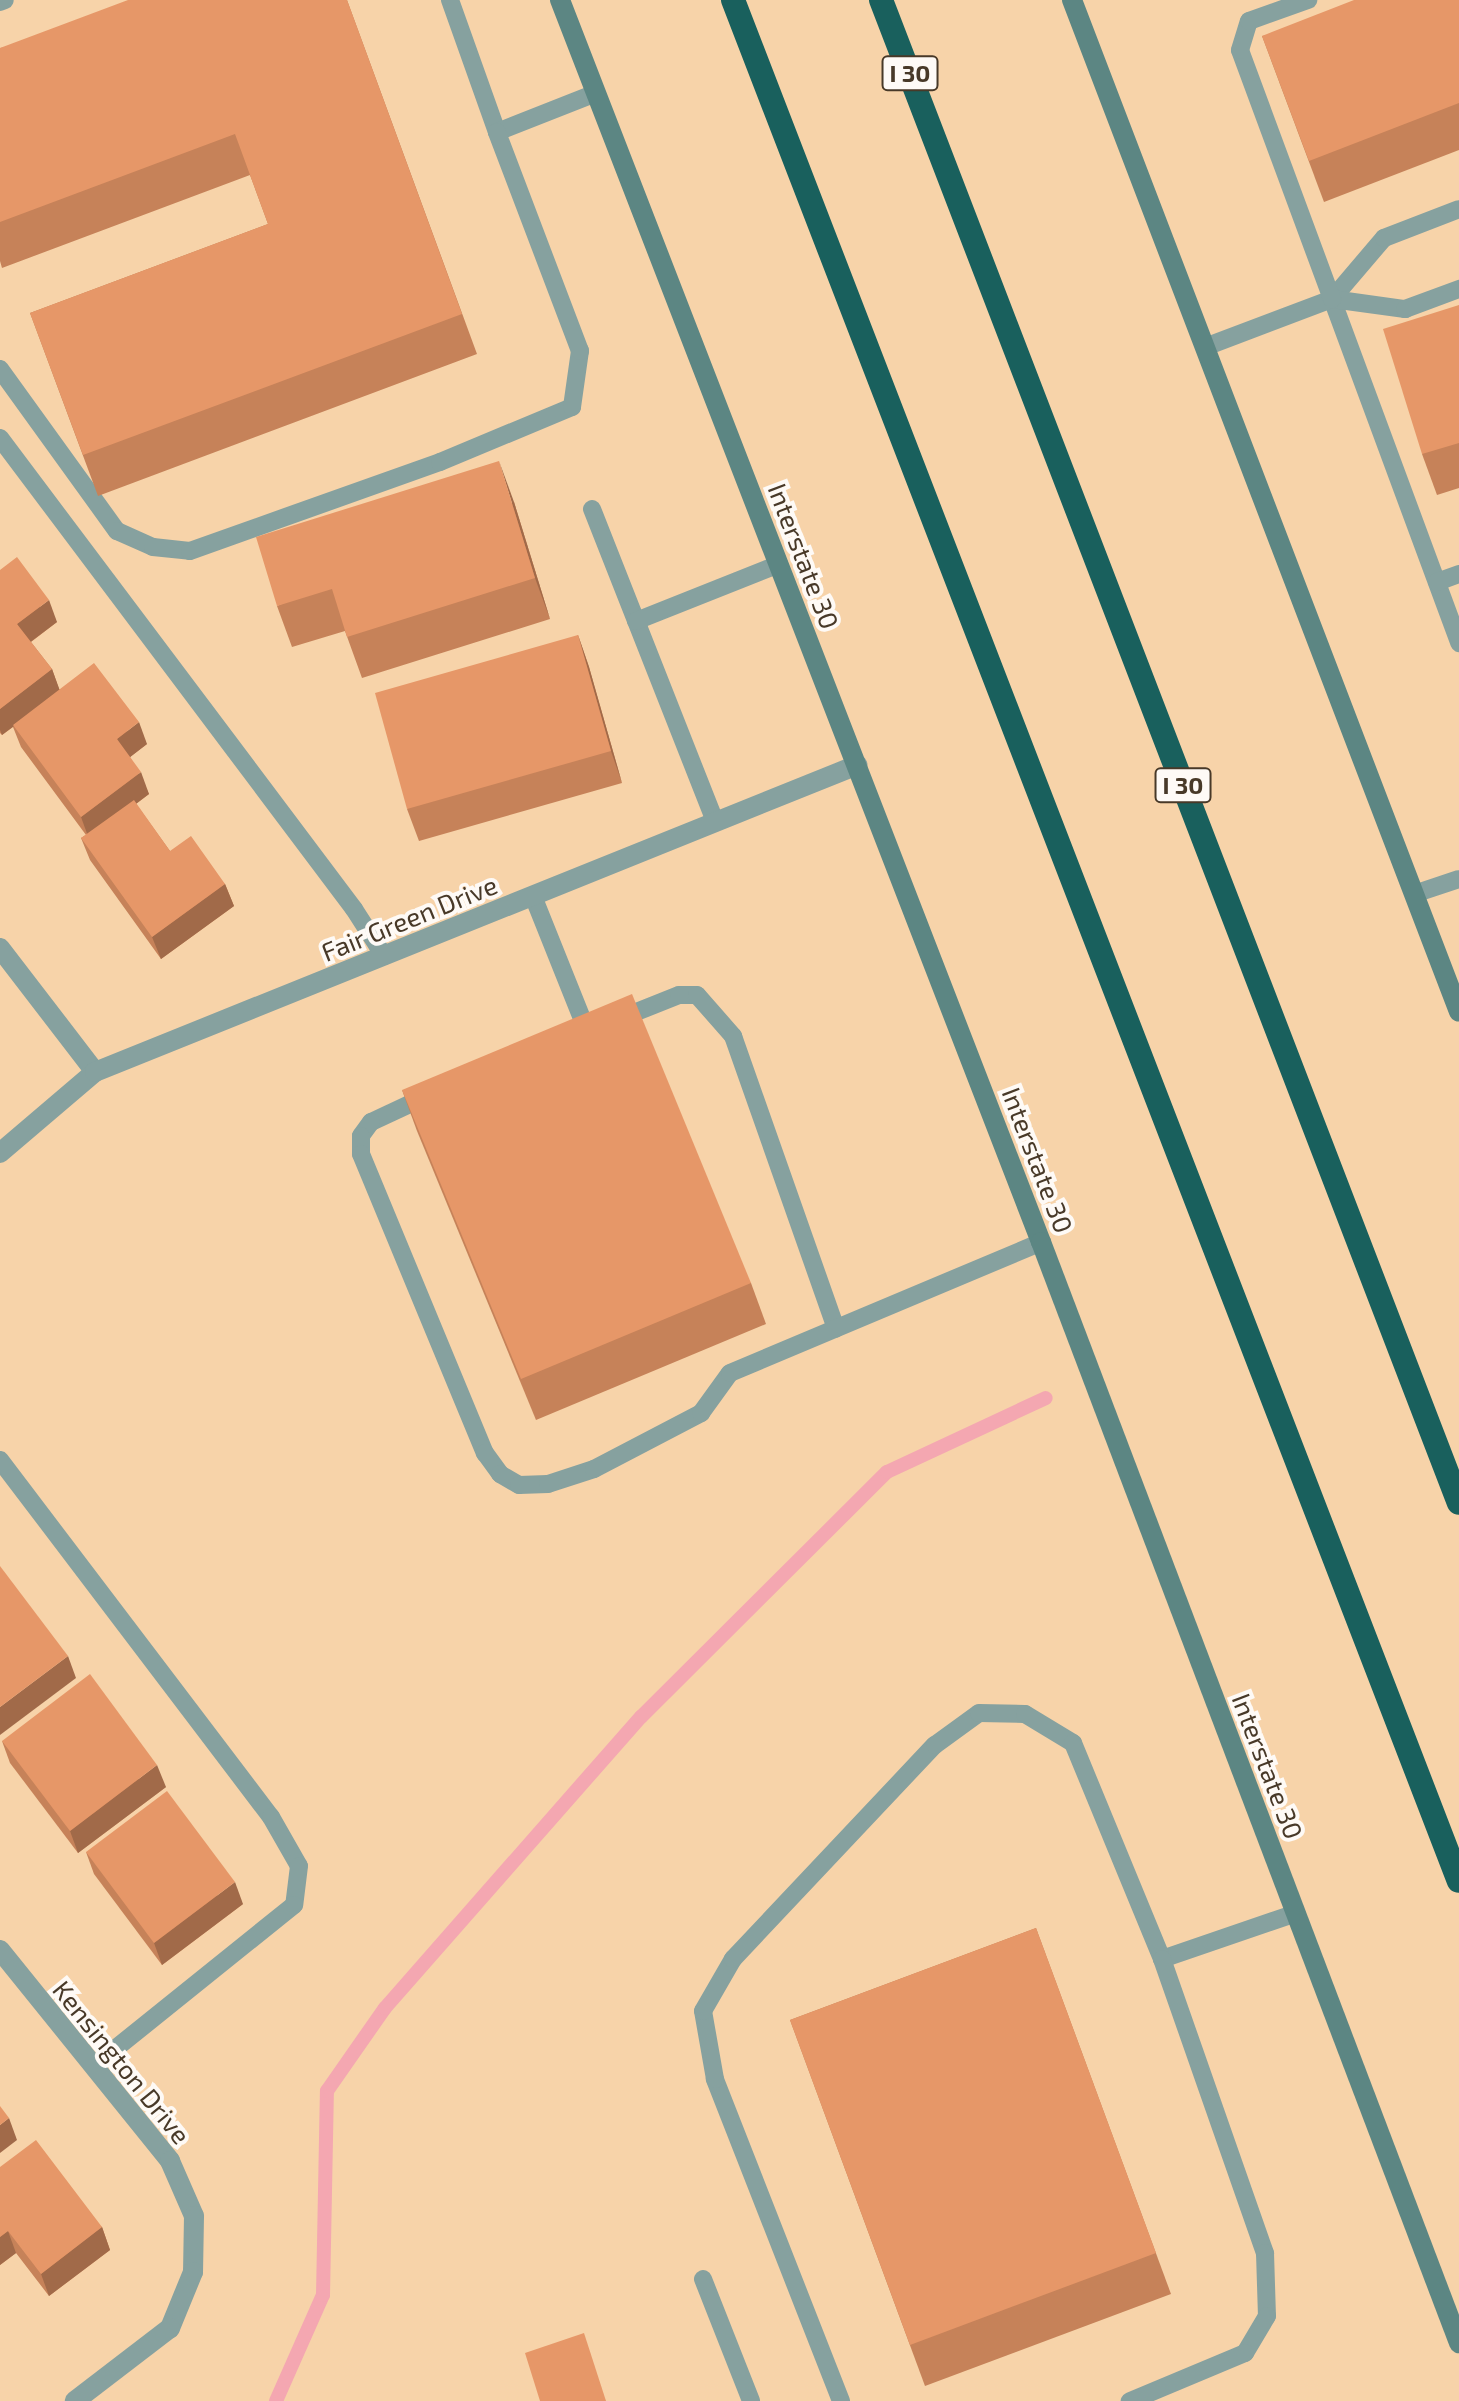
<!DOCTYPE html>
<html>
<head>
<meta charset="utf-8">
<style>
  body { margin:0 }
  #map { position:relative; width:1459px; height:2401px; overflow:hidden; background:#f7d3a9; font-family:"Exo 2",sans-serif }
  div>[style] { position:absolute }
  .stream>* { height:14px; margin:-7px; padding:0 7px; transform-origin:7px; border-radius:7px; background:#f4a7b1 }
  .service>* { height:18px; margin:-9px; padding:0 9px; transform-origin:9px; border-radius:9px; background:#86a19f }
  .minor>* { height:20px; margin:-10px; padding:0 10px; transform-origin:10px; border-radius:10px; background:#86a19f }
  .secondary>* { height:20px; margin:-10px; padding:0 10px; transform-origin:10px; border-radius:10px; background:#5c8683 }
  .motorway>* { height:24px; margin:-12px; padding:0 12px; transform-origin:12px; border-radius:12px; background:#19605d }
  .wall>* { inset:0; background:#c68259 }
  .shaded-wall>* { inset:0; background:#a16a49 }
  .building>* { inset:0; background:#e69768 }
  span { translate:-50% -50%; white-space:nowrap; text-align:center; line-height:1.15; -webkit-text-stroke:8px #fefaf6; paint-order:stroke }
  .shield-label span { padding:2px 6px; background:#fefaf6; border:2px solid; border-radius:6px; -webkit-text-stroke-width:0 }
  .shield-label { font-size:24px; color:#483928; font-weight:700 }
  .street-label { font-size:26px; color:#483928 }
</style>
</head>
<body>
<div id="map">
  <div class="stream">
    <i style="left:276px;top:2401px;width:116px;rotate:-66.1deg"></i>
    <i style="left:323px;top:2295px;width:204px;rotate:-88.9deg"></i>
    <i style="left:327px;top:2091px;width:101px;rotate:-55.1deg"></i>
    <i style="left:385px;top:2008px;width:388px;rotate:-48.7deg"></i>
    <i style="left:641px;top:1717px;width:347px;rotate:-44.9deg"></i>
    <i style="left:887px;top:1472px;width:175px;rotate:-25deg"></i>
  </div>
  <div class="service">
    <i style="left:450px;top:0;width:140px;rotate:70.4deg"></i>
    <i style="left:497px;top:132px;width:106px;rotate:-21.5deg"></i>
    <i style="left:0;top:2px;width:5px;rotate:-22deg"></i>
    <i style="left:1332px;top:299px;width:367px;rotate:69.7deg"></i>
    <i style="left:1332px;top:299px;width:80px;rotate:-49.6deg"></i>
    <i style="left:1384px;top:238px;width:80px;rotate:-21.1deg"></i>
    <i style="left:1332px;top:299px;width:74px;rotate:7.8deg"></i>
    <i style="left:1405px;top:309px;width:58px;rotate:-20.3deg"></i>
    <i style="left:1205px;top:347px;width:136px;rotate:-20.7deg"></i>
    <i style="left:1332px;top:299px;width:265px;rotate:-110.3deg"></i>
    <i style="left:1240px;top:50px;width:30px;rotate:-73deg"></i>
    <i style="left:1249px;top:21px;width:63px;rotate:-19.6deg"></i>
    <i style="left:0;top:369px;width:200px;rotate:54.2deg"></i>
    <i style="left:117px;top:531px;width:39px;rotate:24deg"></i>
    <i style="left:153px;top:547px;width:37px;rotate:6deg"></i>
    <i style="left:190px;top:551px;width:265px;rotate:-19.6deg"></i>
    <i style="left:440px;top:462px;width:143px;rotate:-22.6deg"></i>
    <i style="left:572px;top:407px;width:57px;rotate:-81.9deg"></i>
    <i style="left:580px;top:351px;width:234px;rotate:-110.8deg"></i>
    <i style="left:0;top:438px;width:589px;rotate:53.07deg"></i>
    <i style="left:354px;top:909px;width:56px;rotate:57.4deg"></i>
    <i style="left:592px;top:509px;width:336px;rotate:68.5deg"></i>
    <i style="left:1437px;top:582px;width:23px;rotate:-20deg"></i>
    <i style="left:636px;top:621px;width:154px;rotate:-21.7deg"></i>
    <i style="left:1414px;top:894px;width:47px;rotate:-18.4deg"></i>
    <i style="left:533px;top:896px;width:145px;rotate:68.2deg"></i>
    <i style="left:616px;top:1020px;width:68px;rotate:-21.6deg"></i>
    <i style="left:679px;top:995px;width:18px"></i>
    <i style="left:697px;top:995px;width:55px;rotate:48.7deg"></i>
    <i style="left:733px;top:1036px;width:310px;rotate:70.6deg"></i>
    <i style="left:429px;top:1095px;width:64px;rotate:155deg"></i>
    <i style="left:371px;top:1122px;width:17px;rotate:126deg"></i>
    <i style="left:361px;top:1136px;width:18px;rotate:90deg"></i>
    <i style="left:361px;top:1154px;width:324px;rotate:67.5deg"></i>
    <i style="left:485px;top:1453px;width:26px;rotate:54deg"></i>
    <i style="left:500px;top:1474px;width:22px;rotate:30deg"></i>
    <i style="left:519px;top:1485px;width:29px;rotate:-2deg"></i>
    <i style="left:548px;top:1484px;width:48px;rotate:-18.1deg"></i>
    <i style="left:594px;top:1469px;width:121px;rotate:-27.6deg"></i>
    <i style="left:701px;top:1413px;width:49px;rotate:-54.1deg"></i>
    <i style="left:730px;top:1373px;width:337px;rotate:-22.8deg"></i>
    <i style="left:0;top:1460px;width:448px;rotate:52.8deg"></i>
    <i style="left:271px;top:1817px;width:56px;rotate:60.3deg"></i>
    <i style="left:299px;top:1866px;width:39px;rotate:97deg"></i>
    <i style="left:294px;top:1905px;width:257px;rotate:141.2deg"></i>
    <i style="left:1162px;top:1959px;width:142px;rotate:-18.9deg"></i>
    <i style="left:703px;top:2279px;width:131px;rotate:68.5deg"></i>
    <i style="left:841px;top:2401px;width:346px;rotate:-111.4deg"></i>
    <i style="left:715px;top:2079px;width:69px;rotate:-100deg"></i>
    <i style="left:703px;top:2011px;width:60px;rotate:-60deg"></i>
    <i style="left:733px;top:1959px;width:294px;rotate:-46.7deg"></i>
    <i style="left:935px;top:1745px;width:54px;rotate:-36deg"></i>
    <i style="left:979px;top:1713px;width:46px;rotate:1.2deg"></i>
    <i style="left:1025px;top:1714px;width:56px;rotate:31.1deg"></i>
    <i style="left:1073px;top:1743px;width:234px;rotate:67.6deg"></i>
    <i style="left:1162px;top:1959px;width:312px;rotate:70.7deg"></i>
    <i style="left:1265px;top:2253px;width:63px;rotate:88.2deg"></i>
    <i style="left:1267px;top:2316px;width:43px;rotate:120.7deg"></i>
    <i style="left:1245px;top:2353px;width:125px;rotate:157.3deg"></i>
  </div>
  <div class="minor">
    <i style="left:0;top:948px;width:156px;rotate:52.5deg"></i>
    <i style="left:0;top:1153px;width:125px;rotate:-40.5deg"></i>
    <i style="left:95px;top:1072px;width:822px;rotate:-21.94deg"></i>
    <i style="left:0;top:1950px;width:271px;rotate:51.1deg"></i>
    <i style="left:170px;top:2161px;width:60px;rotate:66.4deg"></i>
    <i style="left:194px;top:2216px;width:56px;rotate:91deg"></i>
    <i style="left:193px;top:2272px;width:61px;rotate:112.3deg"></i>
    <i style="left:170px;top:2328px;width:120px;rotate:142.5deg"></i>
  </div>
  <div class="secondary">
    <i style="left:560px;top:0;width:1332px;rotate:68.83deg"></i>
    <i style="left:1041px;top:1242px;width:1178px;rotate:69.21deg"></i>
    <i style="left:1072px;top:0;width:1083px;rotate:69.07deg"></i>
  </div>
  <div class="motorway">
    <i style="left:733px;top:0;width:2016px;rotate:68.9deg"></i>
    <i style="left:881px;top:0;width:1610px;rotate:68.97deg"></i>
  </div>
  <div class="wall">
    <i style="clip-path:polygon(347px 0,477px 354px,98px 496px,30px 313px,268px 224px,250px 175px,2px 268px,0 261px,0 48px)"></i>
    <i style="clip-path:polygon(1459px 0,1459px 150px,1324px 202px,1262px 36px)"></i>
    <i style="clip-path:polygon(1459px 305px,1459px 488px,1437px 495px,1422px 454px)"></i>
    <i style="clip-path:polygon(514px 502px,550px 619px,362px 678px,345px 631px,292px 647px,277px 606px)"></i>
    <i style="clip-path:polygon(0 570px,57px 622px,31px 642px,52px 669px,59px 689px,147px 744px,130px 757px,149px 794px,136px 804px,170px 851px,225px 884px,234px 906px,161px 959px,90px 860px,81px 838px,86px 835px,21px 747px,13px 727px,2px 735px,0 733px)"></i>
    <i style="clip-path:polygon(578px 635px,589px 667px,622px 783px,419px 841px,407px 809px)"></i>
    <i style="clip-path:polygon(402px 1090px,751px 1283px,766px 1324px,536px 1420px,417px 1131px)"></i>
    <i style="clip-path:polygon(2px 1741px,166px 1787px,78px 1853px,10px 1763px)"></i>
    <i style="clip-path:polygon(86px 1852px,243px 1904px,162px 1965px,94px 1874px)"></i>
    <i style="clip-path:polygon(1036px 1928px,1171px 2294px,925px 2386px,790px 2020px)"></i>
    <i style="clip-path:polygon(0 2167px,102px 2227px,110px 2250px,49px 2296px,16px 2253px,0 2265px)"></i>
  </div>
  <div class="shaded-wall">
    <i style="clip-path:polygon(499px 461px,514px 502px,550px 619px,535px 578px)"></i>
    <i style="clip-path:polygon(49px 600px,57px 622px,25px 646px,17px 624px)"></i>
    <i style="clip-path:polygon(578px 635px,589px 667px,622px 783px,611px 751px)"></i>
    <i style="clip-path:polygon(52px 669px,60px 691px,2px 735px,0 730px,0 709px)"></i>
    <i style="clip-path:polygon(139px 722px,147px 744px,125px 761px,117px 739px)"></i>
    <i style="clip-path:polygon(141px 772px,149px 794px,89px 839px,81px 817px)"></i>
    <i style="clip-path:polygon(225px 884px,234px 906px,161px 959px,152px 937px)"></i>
    <i style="clip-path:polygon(68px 1656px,76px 1678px,0 1735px,0 1707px)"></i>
    <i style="clip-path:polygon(157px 1765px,166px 1787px,78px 1853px,70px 1831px)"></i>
    <i style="clip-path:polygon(235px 1882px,243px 1904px,162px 1965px,154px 1943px)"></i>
    <i style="clip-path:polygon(9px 2118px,17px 2140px,0 2153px,0 2125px)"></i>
    <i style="clip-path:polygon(102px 2227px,110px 2250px,49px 2296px,41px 2274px)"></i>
    <i style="clip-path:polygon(8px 2231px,16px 2253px,0 2265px,0 2237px)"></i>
  </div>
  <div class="building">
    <i style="clip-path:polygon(128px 0,347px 0,462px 314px,83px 455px,30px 313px,268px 224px,235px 134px,0 222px,0 48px)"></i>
    <i style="clip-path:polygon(1354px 0,1459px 0,1459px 103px,1309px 161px,1262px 36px)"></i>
    <i style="clip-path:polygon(1459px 305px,1459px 443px,1422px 454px,1383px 329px)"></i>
    <i style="clip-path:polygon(499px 461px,535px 578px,347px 637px,332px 589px,277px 606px,256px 537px)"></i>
    <i style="clip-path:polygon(17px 557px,49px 600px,17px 624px,52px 669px,0 709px,0 570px)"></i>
    <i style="clip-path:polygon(578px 635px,611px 751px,407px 809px,375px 693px)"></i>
    <i style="clip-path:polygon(94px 663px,139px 722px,117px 739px,141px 772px,81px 817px,13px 725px)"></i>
    <i style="clip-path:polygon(134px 800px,170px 851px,191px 836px,225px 884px,152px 937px,81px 838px)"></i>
    <i style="clip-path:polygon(632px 994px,751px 1283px,521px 1379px,402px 1090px)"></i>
    <i style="clip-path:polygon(0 1566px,68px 1656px,0 1707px)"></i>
    <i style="clip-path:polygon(90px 1674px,157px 1765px,70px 1831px,2px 1741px)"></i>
    <i style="clip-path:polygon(167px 1791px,235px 1882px,154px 1943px,86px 1852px)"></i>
    <i style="clip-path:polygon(1036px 1928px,1156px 2253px,910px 2345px,790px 2020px)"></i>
    <i style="clip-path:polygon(0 2106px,9px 2118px,0 2125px)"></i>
    <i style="clip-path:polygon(36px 2140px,102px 2227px,41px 2274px,8px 2231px,0 2237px,0 2167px)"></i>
    <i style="clip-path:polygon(584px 2333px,606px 2401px,540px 2401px,525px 2353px)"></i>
  </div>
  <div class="shield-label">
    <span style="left:910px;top:73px">I 30</span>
    <span style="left:1183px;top:785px">I 30</span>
  </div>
  <div class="street-label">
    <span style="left:804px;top:556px;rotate:69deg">Interstate 30</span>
    <span style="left:409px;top:918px;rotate:-22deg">Fair Green Drive</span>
    <span style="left:1038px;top:1160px;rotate:69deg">Interstate 30</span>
    <span style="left:1268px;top:1766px;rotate:69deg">Interstate 30</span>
    <span style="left:122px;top:2062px;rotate:51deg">Kensington Drive</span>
  </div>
</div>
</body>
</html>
